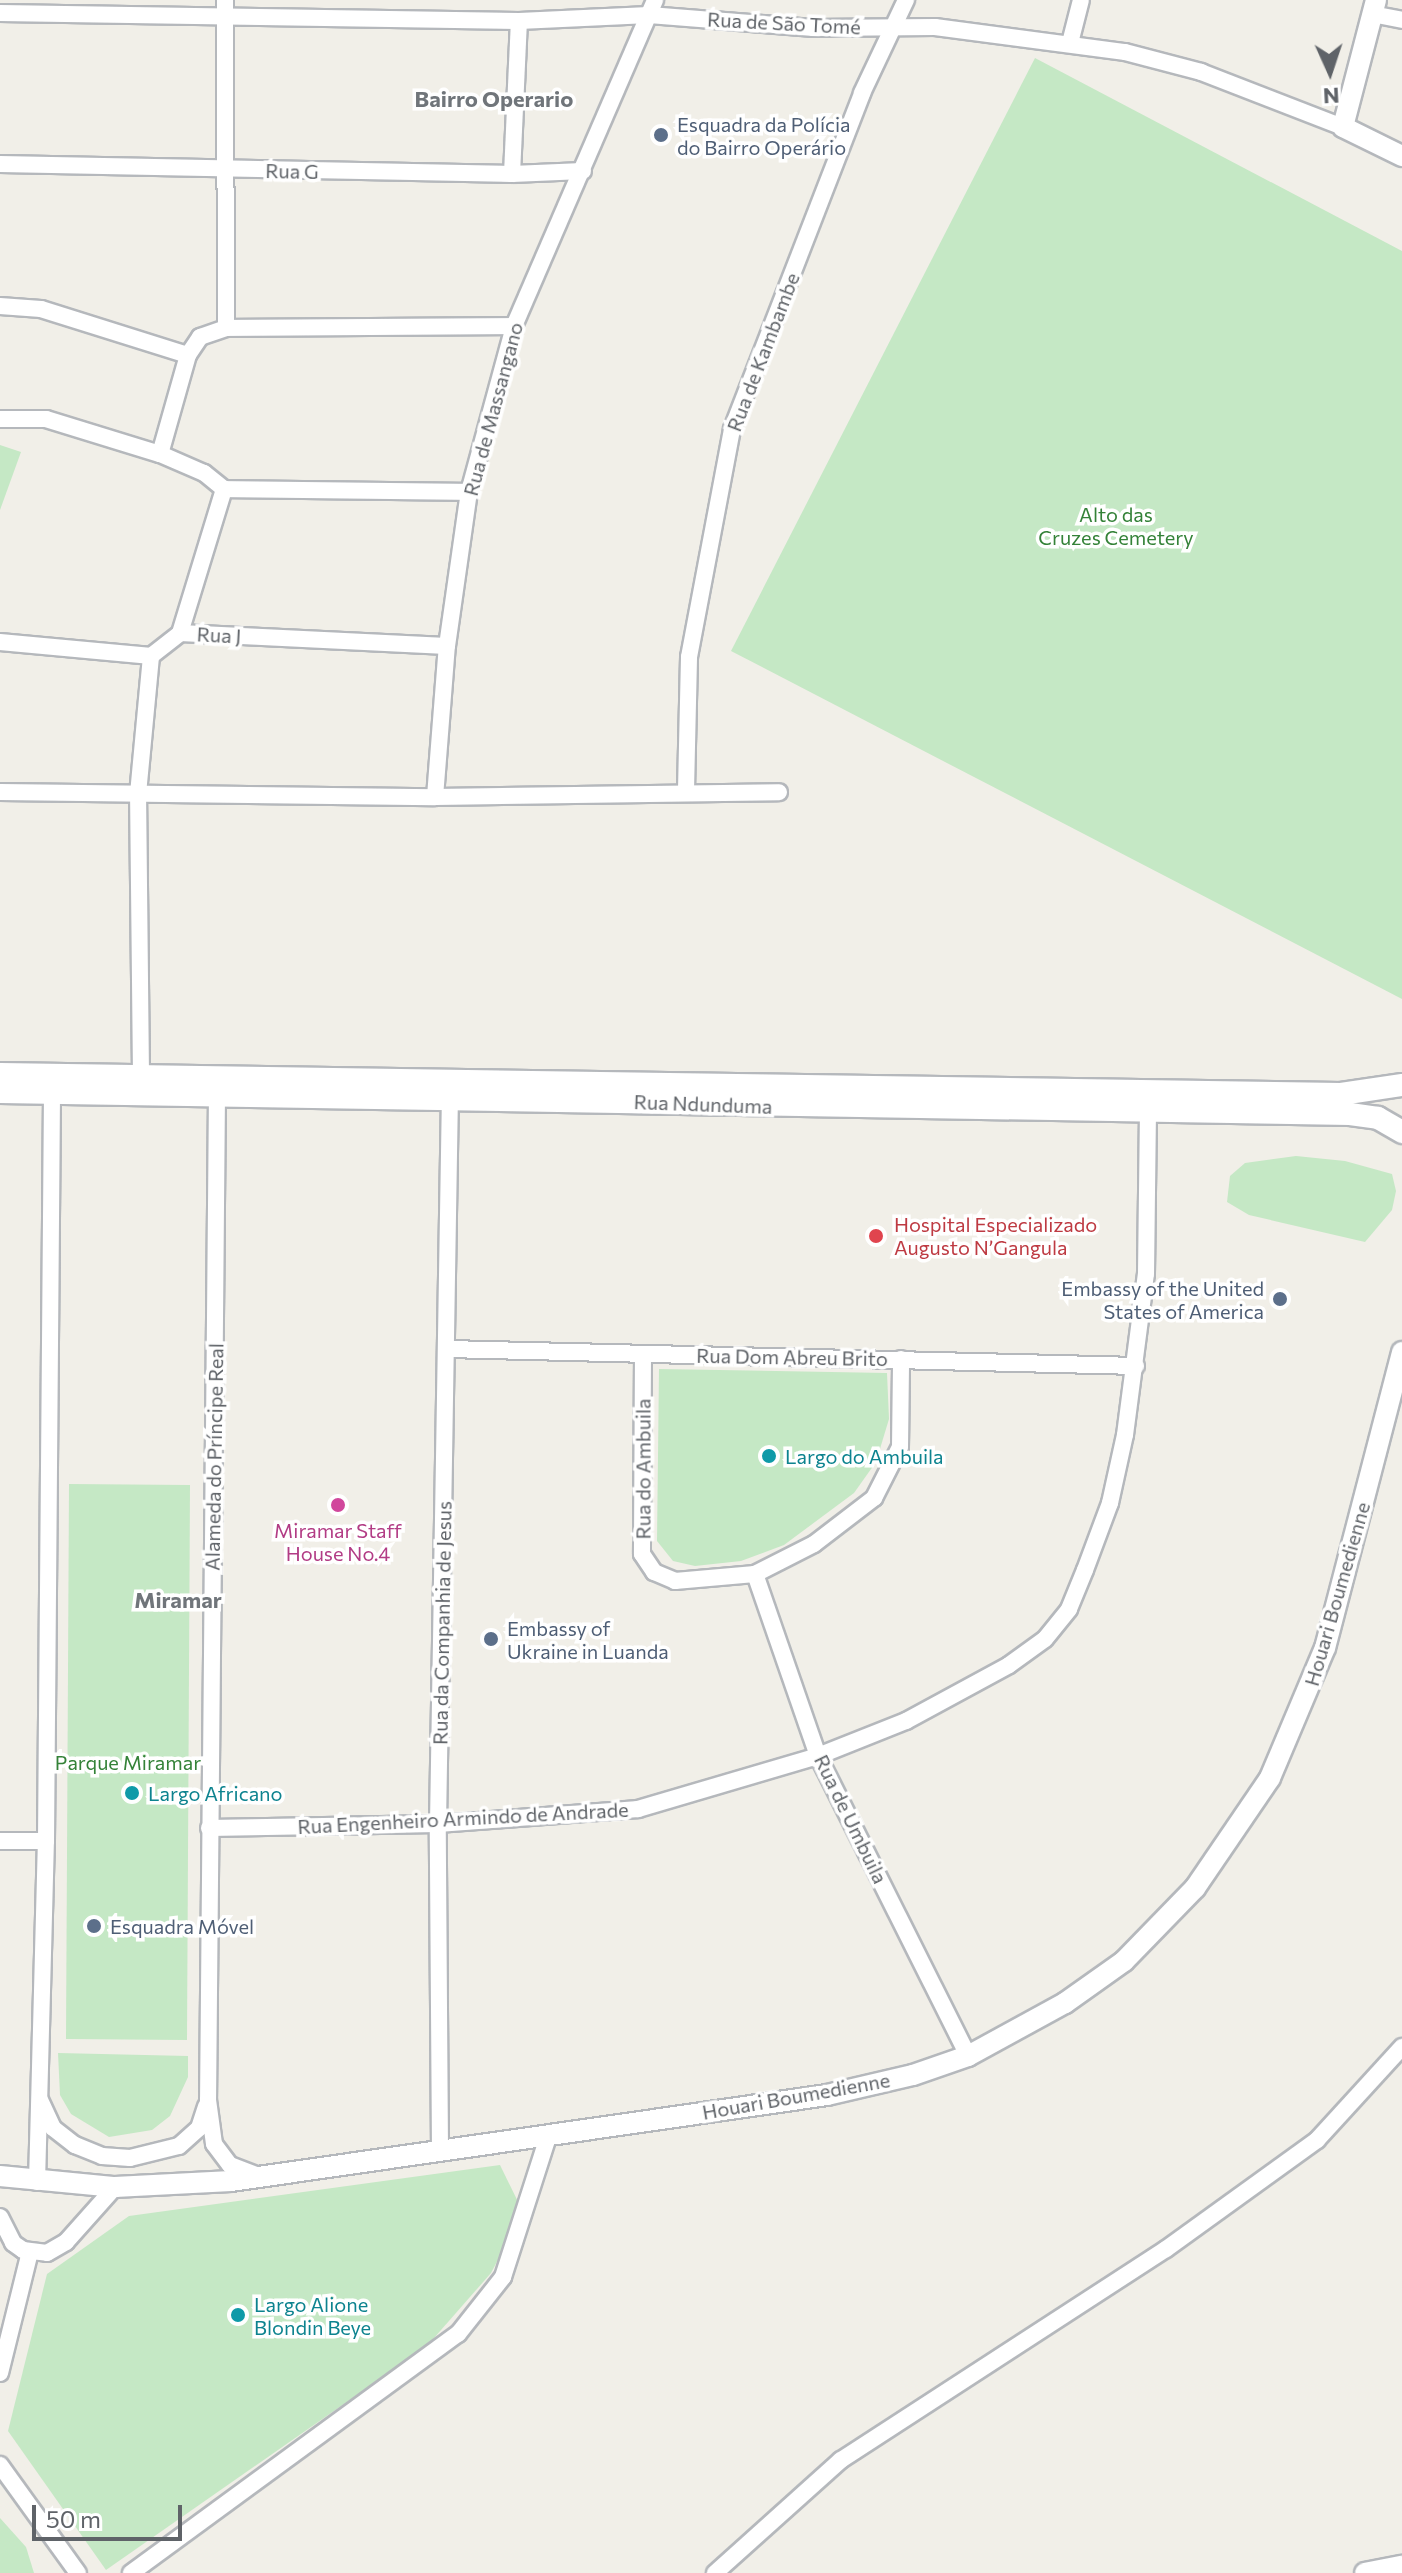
<!DOCTYPE html>
<html>
<head>
<meta charset="utf-8">
<style>
  body { margin:0 }
  #map { position:relative; width:1402px; height:2573px; overflow:hidden; background:#f1efe8; font-family:Commissioner,sans-serif }
  div>[style] { position:absolute }
  .green>* { inset:0; background:#c5e8c5 }
  .roads { filter:drop-shadow(2px 0 #b5b8bc) drop-shadow(-2px 0 #b5b8bc) drop-shadow(0 2px #b5b8bc) drop-shadow(0 -2px #b5b8bc) }
  .minor>* { height:16px; margin:-8px; padding:0 8px; transform-origin:8px; border-radius:8px; background:#fff }
  .tertiary>* { height:20px; margin:-10px; padding:0 10px; transform-origin:10px; border-radius:10px; background:#fff }
  .secondary>* { height:22px; margin:-11px; padding:0 11px; transform-origin:11px; border-radius:11px; background:#fff }
  .dots>* { width:22px; height:22px; translate:-50% -50%; box-sizing:border-box; border:4px solid #fff; border-radius:50% }
  span { translate:-50% -50%; white-space:nowrap; text-align:center; line-height:1.15; -webkit-text-stroke:7px #fff; paint-order:stroke }
  .street-label { font-size:20px; color:#5f6368 }
  .service-label { font-size:20px; color:#4e5e75 }
  .left { translate:0 -50%; text-align:left }
  .right { translate:-100% -50%; text-align:right }
  .park-label { font-size:20px; color:#348238 }
  .health-label { font-size:20px; color:#be3a42 }
  .culture-label { font-size:20px; color:#0d838f }
  .hotel-label { font-size:20px; color:#b23c85 }
  .neighbourhood-label { font-size:22px; color:#70757a; font-weight:700 }
  .north { position:absolute; left:1290px; top:32px; width:80px; height:80px; -webkit-text-stroke:6px #fff; paint-order:stroke; rotate:177deg; font-size:22px; font-weight:700; line-height:32px; text-align:center; color:#5f6368 }
  .north::after { content:''; display:block; margin:auto; width:28px; height:36px; background:#5f6368; clip-path:polygon(50% 0,100% 100%,50% 72%,0 100%) }
  .scale { position:absolute; left:32px; top:2505px; width:150px; height:36px; box-sizing:border-box; border:4px solid #5f6368; border-top:0; padding-left:10px; font-size:24px; line-height:28px; white-space:nowrap; color:#5f6368; -webkit-text-stroke:6px #fff; paint-order:stroke }
</style>
</head>
<body>
<div id="map">
  <div class="green">
    <i style="clip-path:polygon(1035px 58px,1402px 251px,1402px 999px,731px 651px)"></i>
    <i style="clip-path:polygon(0 445px,21px 452px,0 510px)"></i>
    <i style="clip-path:polygon(1296px 1156px,1345px 1161px,1392px 1174px,1396px 1191px,1392px 1210px,1365px 1242px,1249px 1215px,1227px 1202px,1230px 1176px,1245px 1163px)"></i>
    <i style="clip-path:polygon(659px 1369px,887px 1373px,889px 1419px,876px 1462px,854px 1493px,784px 1545px,741px 1561px,695px 1566px,673px 1561px,657px 1541px)"></i>
    <i style="clip-path:polygon(69px 1484px,190px 1485px,187px 2040px,66px 2039px)"></i>
    <i style="clip-path:polygon(58px 2053px,188px 2056px,188px 2077px,170px 2116px,152px 2130px,109px 2137px,71px 2114px,60px 2095px)"></i>
    <i style="clip-path:polygon(500px 2165px,523px 2212px,491px 2273px,427px 2346px,106px 2570px,8px 2431px,47px 2274px,129px 2216px)"></i>
    <i style="clip-path:polygon(0 2518px,26px 2547px,34px 2573px,0 2573px)"></i>
  </div>
  <div class="roads">
    <div class="minor">
      <i style="left:0;top:13px;width:519px;rotate:0.88deg"></i>
      <i style="left:519px;top:21px;width:130px;rotate:-2.6deg"></i>
      <i style="left:649px;top:15px;width:165px;rotate:4.5deg"></i>
      <i style="left:813px;top:28px;width:122px;rotate:-0.5deg"></i>
      <i style="left:935px;top:27px;width:192px;rotate:7.5deg"></i>
      <i style="left:1125px;top:52px;width:79px;rotate:14.7deg"></i>
      <i style="left:1201px;top:72px;width:152px;rotate:21.2deg"></i>
      <i style="left:1372px;top:14px;width:31px;rotate:11deg"></i>
      <i style="left:1070px;top:43px;width:44px;rotate:-75.7deg"></i>
      <i style="left:0;top:164px;width:512px;rotate:1.12deg"></i>
      <i style="left:512px;top:174px;width:71px;rotate:-2.4deg"></i>
      <i style="left:512px;top:174px;width:153px;rotate:-87.4deg"></i>
      <i style="left:0;top:306px;width:41px;rotate:4.2deg"></i>
      <i style="left:41px;top:309px;width:154px;rotate:17.4deg"></i>
      <i style="left:226px;top:328px;width:288px;rotate:-0.4deg"></i>
      <i style="left:0;top:419px;width:46px"></i>
      <i style="left:46px;top:419px;width:119px;rotate:17.1deg"></i>
      <i style="left:224px;top:489px;width:245px;rotate:0.7deg"></i>
      <i style="left:180px;top:633px;width:151px;rotate:-73deg"></i>
      <i style="left:224px;top:489px;width:26px;rotate:-141deg"></i>
      <i style="left:204px;top:473px;width:48px;rotate:-156.6deg"></i>
      <i style="left:160px;top:454px;width:103px;rotate:-74.2deg"></i>
      <i style="left:188px;top:355px;width:22px;rotate:-56deg"></i>
      <i style="left:200px;top:337px;width:28px;rotate:-19deg"></i>
      <i style="left:226px;top:328px;width:328px;rotate:-90.2deg"></i>
      <i style="left:0;top:642px;width:152px;rotate:5.3deg"></i>
      <i style="left:151px;top:656px;width:37px;rotate:-38deg"></i>
      <i style="left:180px;top:633px;width:267px;rotate:2.8deg"></i>
      <i style="left:686px;top:790px;width:133px;rotate:-88.7deg"></i>
      <i style="left:689px;top:657px;width:232px;rotate:-79.3deg"></i>
      <i style="left:732px;top:429px;width:360px;rotate:-68.8deg"></i>
      <i style="left:862px;top:93px;width:103px;rotate:-64.7deg"></i>
      <i style="left:0;top:792px;width:435px;rotate:0.7deg"></i>
      <i style="left:435px;top:797px;width:344px;rotate:-0.8deg"></i>
      <i style="left:435px;top:797px;width:151px;rotate:-85.5deg"></i>
      <i style="left:447px;top:646px;width:156px;rotate:-81.9deg"></i>
      <i style="left:469px;top:492px;width:172px;rotate:-74.8deg"></i>
      <i style="left:514px;top:326px;width:355px;rotate:-66.6deg"></i>
      <i style="left:141px;top:1076px;width:282px;rotate:-90.6deg"></i>
      <i style="left:138px;top:794px;width:139px;rotate:-84.6deg"></i>
      <i style="left:209px;top:1090px;width:9px;rotate:21deg"></i>
      <i style="left:217px;top:1093px;width:1007px;rotate:90.51deg"></i>
      <i style="left:208px;top:2100px;width:44px;rotate:82.2deg"></i>
      <i style="left:214px;top:2144px;width:26px;rotate:53deg"></i>
      <i style="left:230px;top:2165px;width:30px;rotate:21deg"></i>
      <i style="left:447px;top:1349px;width:689px;rotate:1.41deg"></i>
      <i style="left:643px;top:1354px;width:200px;rotate:90.3deg"></i>
      <i style="left:642px;top:1554px;width:22px;rotate:56deg"></i>
      <i style="left:654px;top:1572px;width:23px;rotate:23deg"></i>
      <i style="left:675px;top:1581px;width:80px;rotate:-5deg"></i>
      <i style="left:755px;top:1574px;width:66px;rotate:-27deg"></i>
      <i style="left:814px;top:1544px;width:76px;rotate:-37.5deg"></i>
      <i style="left:874px;top:1498px;width:57px;rotate:-63deg"></i>
      <i style="left:900px;top:1447px;width:88px;rotate:-89.3deg"></i>
      <i style="left:755px;top:1574px;width:193px;rotate:70.9deg"></i>
      <i style="left:818px;top:1756px;width:335px;rotate:63.4deg"></i>
      <i style="left:209px;top:1828px;width:229px;rotate:-1deg"></i>
      <i style="left:438px;top:1824px;width:201px;rotate:-4.3deg"></i>
      <i style="left:638px;top:1809px;width:188px;rotate:-16.4deg"></i>
      <i style="left:818px;top:1756px;width:95px;rotate:-21.7deg"></i>
      <i style="left:906px;top:1721px;width:117px;rotate:-28.5deg"></i>
      <i style="left:1009px;top:1665px;width:44px;rotate:-35.8deg"></i>
      <i style="left:1045px;top:1639px;width:38px;rotate:-51deg"></i>
      <i style="left:1069px;top:1609px;width:42px;rotate:-67.7deg"></i>
      <i style="left:1085px;top:1570px;width:72px;rotate:-69.5deg"></i>
      <i style="left:1110px;top:1503px;width:70px;rotate:-77.6deg"></i>
      <i style="left:1125px;top:1435px;width:162px;rotate:-82.6deg"></i>
      <i style="left:1146px;top:1274px;width:163px;rotate:-89.3deg"></i>
      <i style="left:0;top:1841px;width:46px"></i>
      <i style="left:40px;top:2100px;width:31px;rotate:65deg"></i>
      <i style="left:53px;top:2128px;width:28px;rotate:38deg"></i>
      <i style="left:75px;top:2145px;width:29px;rotate:22deg"></i>
      <i style="left:102px;top:2156px;width:28px;rotate:4deg"></i>
      <i style="left:130px;top:2158px;width:50px;rotate:-13.8deg"></i>
      <i style="left:179px;top:2146px;width:27px;rotate:-42deg"></i>
      <i style="left:199px;top:2128px;width:23px;rotate:-72deg"></i>
      <i style="left:440px;top:2151px;width:327px;rotate:-90.4deg"></i>
      <i style="left:438px;top:1824px;width:728px;rotate:-89.06deg"></i>
      <i style="left:37px;top:2182px;width:341px;rotate:-88.5deg"></i>
      <i style="left:46px;top:1841px;width:749px;rotate:-89.54deg"></i>
      <i style="left:52px;top:1092px;width:9px;rotate:-27deg"></i>
      <i style="left:0;top:2217px;width:29px;rotate:63deg"></i>
      <i style="left:13px;top:2243px;width:12px;rotate:35deg"></i>
      <i style="left:23px;top:2250px;width:24px;rotate:7deg"></i>
      <i style="left:47px;top:2253px;width:22px;rotate:-30deg"></i>
      <i style="left:66px;top:2242px;width:74px;rotate:-48.3deg"></i>
      <i style="left:0;top:2373px;width:125px;rotate:-76.1deg"></i>
      <i style="left:0;top:2465px;width:133px;rotate:54.2deg"></i>
      <i style="left:131px;top:2573px;width:405px;rotate:-36.2deg"></i>
      <i style="left:458px;top:2334px;width:73px;rotate:-51.7deg"></i>
      <i style="left:503px;top:2277px;width:150px;rotate:-72.2deg"></i>
      <i style="left:715px;top:2573px;width:169px;rotate:-41.9deg"></i>
      <i style="left:841px;top:2460px;width:387px;rotate:-33deg"></i>
      <i style="left:1166px;top:2249px;width:186px;rotate:-35.8deg"></i>
      <i style="left:1317px;top:2140px;width:126px;rotate:-47.6deg"></i>
    </div>
    <div class="tertiary">
      <i style="left:1376px;top:0;width:131px;rotate:104.6deg"></i>
      <i style="left:1343px;top:127px;width:66px;rotate:26.2deg"></i>
      <i style="left:0;top:2176px;width:116px;rotate:5.5deg"></i>
      <i style="left:115px;top:2187px;width:116px;rotate:-3deg"></i>
      <i style="left:231px;top:2181px;width:602px;rotate:-8.21deg"></i>
      <i style="left:827px;top:2095px;width:88px;rotate:-13.1deg"></i>
      <i style="left:913px;top:2075px;width:58px;rotate:-19.1deg"></i>
      <i style="left:968px;top:2056px;width:111px;rotate:-28.7deg"></i>
      <i style="left:1065px;top:2003px;width:72px;rotate:-35.4deg"></i>
      <i style="left:1124px;top:1961px;width:102px;rotate:-45.8deg"></i>
      <i style="left:1195px;top:1888px;width:133px;rotate:-55.7deg"></i>
      <i style="left:1270px;top:1778px;width:141px;rotate:-67.1deg"></i>
      <i style="left:1325px;top:1648px;width:306px;rotate:-75.4deg"></i>
      <i style="left:1365px;top:2573px;width:38px;rotate:-11deg"></i>
    </div>
    <div class="secondary">
      <i style="left:0;top:1074px;width:1341px;rotate:0.85deg"></i>
      <i style="left:1341px;top:1094px;width:62px;rotate:-8.4deg"></i>
      <i style="left:0;top:1092px;width:1350px;rotate:0.93deg"></i>
      <i style="left:1350px;top:1114px;width:28px;rotate:8deg"></i>
      <i style="left:1378px;top:1118px;width:28px;rotate:30deg"></i>
    </div>
  </div>
  <div class="dots">
    <i style="left:661px;top:135px;background:#5c6f8a"></i>
    <i style="left:876px;top:1236px;background:#e0444e"></i>
    <i style="left:1280px;top:1299px;background:#5c6f8a"></i>
    <i style="left:769px;top:1456px;background:#0f9aa8"></i>
    <i style="left:338px;top:1505px;background:#d1479c"></i>
    <i style="left:491px;top:1639px;background:#5c6f8a"></i>
    <i style="left:132px;top:1793px;background:#0f9aa8"></i>
    <i style="left:94px;top:1926px;background:#5c6f8a"></i>
    <i style="left:238px;top:2315px;background:#0f9aa8"></i>
  </div>
  <div class="street-label">
    <span style="left:784px;top:23px;rotate:3deg">Rua de São Tomé</span>
    <span style="left:292px;top:171px;rotate:1deg">Rua G</span>
    <span style="left:763px;top:352px;rotate:-69deg">Rua de Kambambe</span>
    <span style="left:493px;top:409px;rotate:-75deg">Rua de Massangano</span>
    <span style="left:219px;top:635px;rotate:3deg">Rua J</span>
    <span style="left:703px;top:1104px;rotate:2deg">Rua Ndunduma</span>
    <span style="left:792px;top:1357px;rotate:1deg">Rua Dom Abreu Brito</span>
    <span style="left:214px;top:1457px;rotate:-89deg">Alameda do Príncipe Real</span>
    <span style="left:643px;top:1469px;rotate:-90deg">Rua do Ambuila</span>
    <span style="left:1337px;top:1594px;rotate:-74deg">Houari Boumedienne</span>
    <span style="left:442px;top:1623px;rotate:-89deg">Rua da Companhia de Jesus</span>
    <span style="left:463px;top:1818px;rotate:-3deg">Rua Engenheiro Armindo de Andrade</span>
    <span style="left:851px;top:1819px;rotate:64deg">Rua de Umbuila</span>
    <span style="left:796px;top:2096px;rotate:-10deg">Houari Boumedienne</span>
  </div>
  <div class="service-label">
    <span class="left" style="left:677px;top:136px">Esquadra da Polícia<br>do Bairro Operário</span>
    <span class="right" style="left:1264px;top:1300px">Embassy of the United<br>States of America</span>
    <span class="left" style="left:507px;top:1640px">Embassy of<br>Ukraine in Luanda</span>
    <span class="left" style="left:110px;top:1926px">Esquadra Móvel</span>
  </div>
  <div class="park-label">
    <span style="left:1116px;top:526px">Alto das<br>Cruzes Cemetery</span>
    <span style="left:128px;top:1762px">Parque Miramar</span>
  </div>
  <div class="health-label">
    <span class="left" style="left:894px;top:1236px">Hospital Especializado<br>Augusto N’Gangula</span>
  </div>
  <div class="culture-label">
    <span class="left" style="left:785px;top:1456px">Largo do Ambuila</span>
    <span class="left" style="left:148px;top:1793px">Largo Africano</span>
    <span class="left" style="left:254px;top:2316px">Largo Alione<br>Blondin Beye</span>
  </div>
  <div class="hotel-label">
    <span style="left:338px;top:1542px">Miramar Staff<br>House No.4</span>
  </div>
  <div class="neighbourhood-label">
    <span style="left:494px;top:99px">Bairro Operario</span>
    <span style="left:178px;top:1600px">Miramar</span>
  </div>
  <div class="north">N</div>
  <div class="scale">50 m</div>
</div>
</body>
</html>
